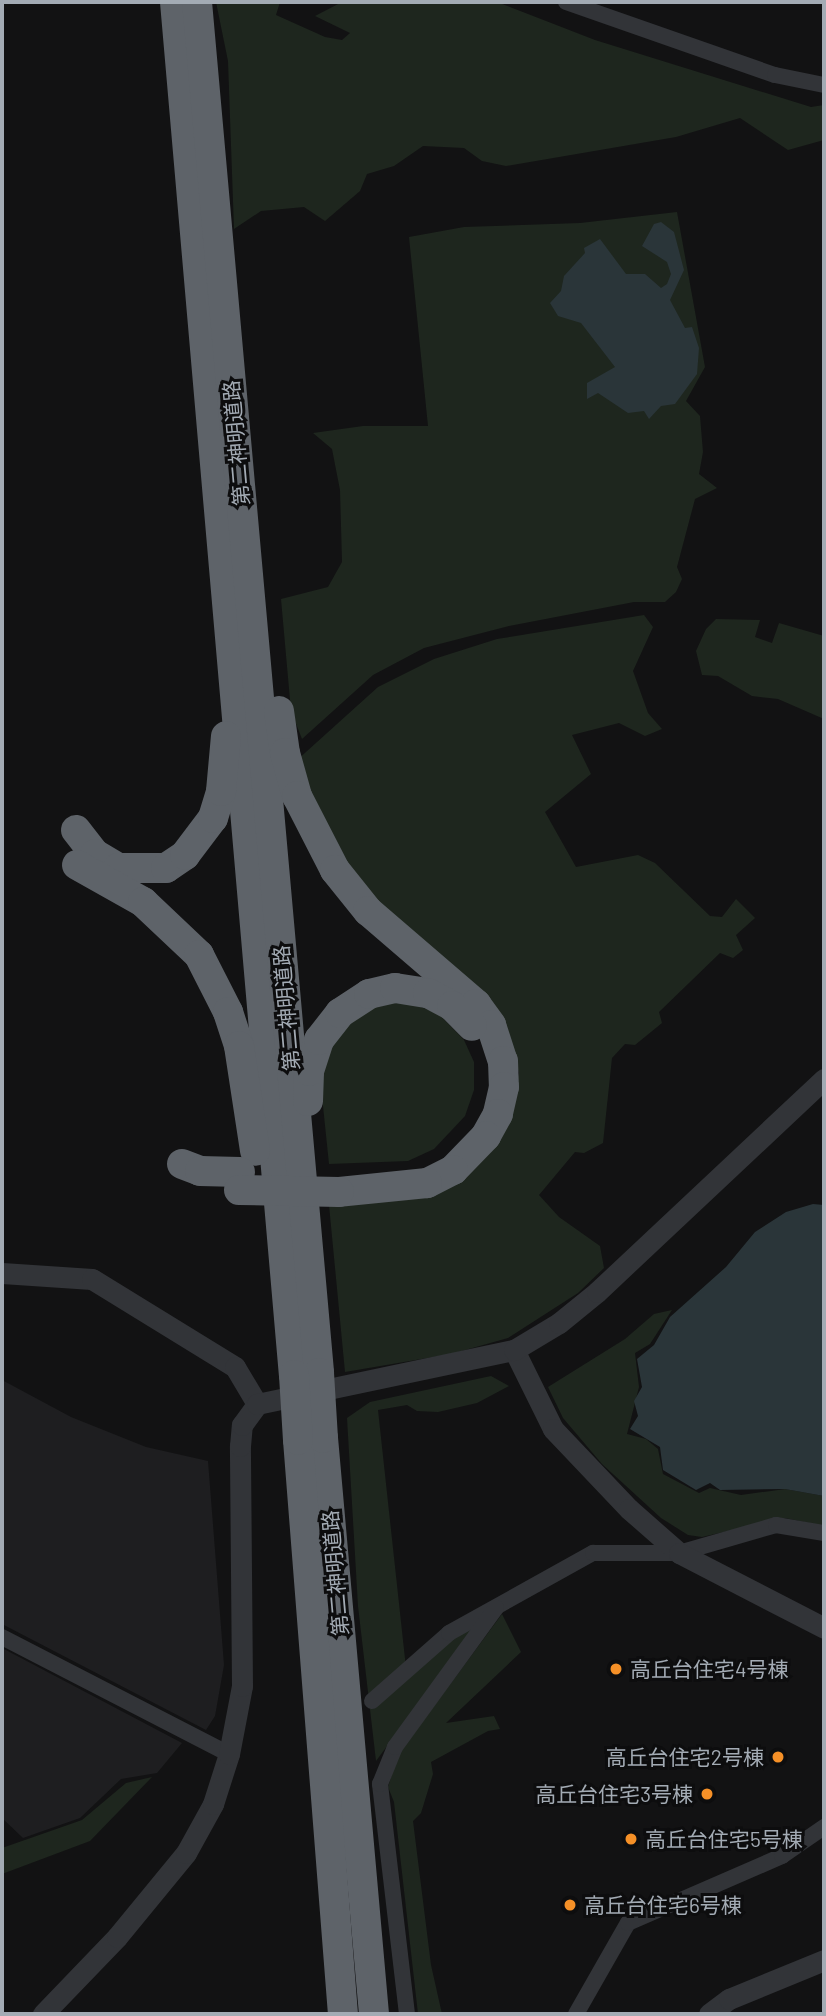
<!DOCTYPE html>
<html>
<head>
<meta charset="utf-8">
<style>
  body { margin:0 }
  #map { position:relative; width:826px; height:2016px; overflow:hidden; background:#121213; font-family:Barlow,"Noto Sans JP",sans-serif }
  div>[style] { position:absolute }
  .built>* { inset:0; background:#1e1e20 }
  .green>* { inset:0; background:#1e261e }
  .water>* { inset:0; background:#2a3539 }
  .minor>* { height:16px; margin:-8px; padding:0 8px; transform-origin:8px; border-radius:8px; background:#323438 }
  .tertiary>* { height:21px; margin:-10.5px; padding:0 10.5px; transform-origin:10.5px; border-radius:10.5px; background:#323438 }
  .motorway>* { height:30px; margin:-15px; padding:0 15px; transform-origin:15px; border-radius:15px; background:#5e6369 }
  .motorway-bridge>* { height:30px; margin:-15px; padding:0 15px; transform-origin:15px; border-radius:15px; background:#5e6369 }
  .dots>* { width:19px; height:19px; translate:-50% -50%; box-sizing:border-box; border:4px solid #0d0d0e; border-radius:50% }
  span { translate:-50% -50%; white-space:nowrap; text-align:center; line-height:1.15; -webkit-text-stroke:6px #0d0d0e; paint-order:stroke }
  .street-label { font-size:21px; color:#a3abb4 }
  .poi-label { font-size:21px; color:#a3abb4 }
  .left { translate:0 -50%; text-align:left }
  .right { translate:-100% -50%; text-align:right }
  .frame { position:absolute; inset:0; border:4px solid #a3abb4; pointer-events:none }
</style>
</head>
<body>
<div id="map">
  <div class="built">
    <i style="clip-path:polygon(2px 1380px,71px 1417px,146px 1447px,208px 1461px,224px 1665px,215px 1716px,206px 1730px,2px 1624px)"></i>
    <i style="clip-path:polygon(2px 1648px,182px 1743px,157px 1773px,121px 1779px,80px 1818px,23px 1838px,2px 1818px)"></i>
  </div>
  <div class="green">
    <i style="clip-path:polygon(216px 2px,280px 2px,276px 15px,325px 37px,342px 40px,350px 33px,315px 16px,342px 2px,497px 2px,595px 40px,811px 107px,824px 105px,824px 140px,788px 150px,740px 118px,676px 137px,506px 166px,482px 161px,464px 148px,423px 146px,394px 166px,367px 174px,360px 191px,325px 221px,304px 207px,261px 211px,234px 229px,228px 61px)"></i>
    <i style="clip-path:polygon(677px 212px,705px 367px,686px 401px,700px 416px,703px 452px,699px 474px,717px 488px,695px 499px,677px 567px,682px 579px,676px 592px,665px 602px,634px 602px,509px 626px,424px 648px,373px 675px,302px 739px,291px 711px,281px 599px,328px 587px,342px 562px,340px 490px,332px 449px,313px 433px,363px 426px,428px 426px,409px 237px,464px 227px,580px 223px)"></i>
    <i style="clip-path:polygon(644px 615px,653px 627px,633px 671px,648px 713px,662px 729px,645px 736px,619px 723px,572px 735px,591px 774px,545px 812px,576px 867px,638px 855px,655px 863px,710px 916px,722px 917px,736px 899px,755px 918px,736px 935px,743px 950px,733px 958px,720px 953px,659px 1012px,662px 1023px,635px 1045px,625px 1044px,612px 1058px,603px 1143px,584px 1153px,575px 1152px,539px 1195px,559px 1217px,600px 1246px,604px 1268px,578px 1293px,508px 1338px,451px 1354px,345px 1372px,329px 1205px,409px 1196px,511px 1103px,519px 1073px,505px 1029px,382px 911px,343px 858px,296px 761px,378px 687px,434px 659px,497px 639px)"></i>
    <i style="clip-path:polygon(716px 619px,760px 620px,755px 637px,772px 643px,779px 623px,824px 636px,824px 719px,778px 699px,752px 696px,718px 676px,702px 675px,696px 651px,706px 629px)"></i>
    <i style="clip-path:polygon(403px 1000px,439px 1014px,464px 1040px,474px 1062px,474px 1090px,465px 1116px,434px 1149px,408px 1161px,329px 1164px,320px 1077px,335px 1034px,363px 1011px)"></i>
    <i style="clip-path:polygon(672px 1310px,650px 1344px,635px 1353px,639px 1387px,627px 1434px,646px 1439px,658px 1449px,663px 1474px,699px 1493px,710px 1488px,741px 1495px,785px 1489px,824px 1496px,824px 1526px,785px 1518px,702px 1537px,688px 1535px,661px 1518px,602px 1464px,563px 1418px,548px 1387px,625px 1339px,654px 1314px)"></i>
    <i style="clip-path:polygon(491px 1376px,509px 1386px,477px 1403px,438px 1412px,417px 1411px,407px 1405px,378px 1410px,406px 1668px,478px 1623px,376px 1761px,358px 1606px,347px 1418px,370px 1402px)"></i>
    <i style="clip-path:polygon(502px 1614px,521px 1652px,446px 1723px,494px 1716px,500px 1729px,488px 1731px,431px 1762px,433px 1774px,421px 1813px,413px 1821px,431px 1965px,442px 2014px,418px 2014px,394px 1802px,388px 1787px,398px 1755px)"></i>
    <i style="clip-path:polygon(152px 1777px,90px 1841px,2px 1874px,2px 1848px,82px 1820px,126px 1783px)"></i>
  </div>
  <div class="water">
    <i style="clip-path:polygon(661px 222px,674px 232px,684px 270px,670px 300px,685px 328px,692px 327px,699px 348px,697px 374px,675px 404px,661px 406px,649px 419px,644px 411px,628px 413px,598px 393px,587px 399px,587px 383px,615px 367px,581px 323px,558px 316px,550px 303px,561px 291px,564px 276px,585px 253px,584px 248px,600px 239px,626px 274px,645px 274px,661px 288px,667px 284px,671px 274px,667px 262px,642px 246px,654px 224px)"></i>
    <i style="clip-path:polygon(813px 1204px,824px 1205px,824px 1496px,785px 1489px,720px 1490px,710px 1483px,696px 1490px,663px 1470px,660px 1447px,630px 1429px,638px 1416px,634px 1401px,642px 1387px,637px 1359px,654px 1345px,670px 1317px,726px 1267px,755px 1232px,786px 1212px)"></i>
  </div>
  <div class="minor">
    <i style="left:566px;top:2px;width:221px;rotate:19.3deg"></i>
    <i style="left:775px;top:75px;width:50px;rotate:11.5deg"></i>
    <i style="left:2px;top:1637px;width:255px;rotate:27.3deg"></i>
    <i style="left:372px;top:1701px;width:103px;rotate:-41.4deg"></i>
    <i style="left:449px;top:1633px;width:165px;rotate:-29.1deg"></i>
    <i style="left:593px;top:1553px;width:86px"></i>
    <i style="left:679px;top:1553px;width:101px;rotate:-16.1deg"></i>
    <i style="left:776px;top:1525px;width:49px;rotate:9.5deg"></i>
    <i style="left:407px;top:2014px;width:232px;rotate:-96.7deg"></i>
    <i style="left:380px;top:1784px;width:40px;rotate:-68deg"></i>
    <i style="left:395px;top:1747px;width:172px;rotate:-54deg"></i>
    <i style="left:576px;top:2014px;width:105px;rotate:-60.3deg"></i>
    <i style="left:628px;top:1923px;width:168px;rotate:-23.5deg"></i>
    <i style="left:782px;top:1856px;width:51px;rotate:-34.6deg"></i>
  </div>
  <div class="tertiary">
    <i style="left:2px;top:1273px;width:90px;rotate:3.8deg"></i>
    <i style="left:92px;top:1279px;width:168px;rotate:31.6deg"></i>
    <i style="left:235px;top:1367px;width:43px;rotate:59.3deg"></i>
    <i style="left:514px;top:1350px;width:88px;rotate:63.7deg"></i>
    <i style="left:553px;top:1429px;width:110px;rotate:46.5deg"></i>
    <i style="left:629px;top:1509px;width:67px;rotate:41.3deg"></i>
    <i style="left:679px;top:1553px;width:163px;rotate:27.3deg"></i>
    <i style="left:43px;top:2014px;width:107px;rotate:-46.1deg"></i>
    <i style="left:117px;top:1937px;width:109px;rotate:-50.6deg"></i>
    <i style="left:186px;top:1853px;width:56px;rotate:-61.1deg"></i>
    <i style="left:213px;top:1804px;width:52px;rotate:-72.3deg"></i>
    <i style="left:229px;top:1754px;width:69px;rotate:-79.2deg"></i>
    <i style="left:242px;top:1686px;width:240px;rotate:-90.5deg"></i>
    <i style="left:240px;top:1446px;width:21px;rotate:-85deg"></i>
    <i style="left:242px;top:1425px;width:26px;rotate:-54deg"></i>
    <i style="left:257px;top:1404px;width:263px;rotate:-11.9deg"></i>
    <i style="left:514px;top:1350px;width:52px;rotate:-31deg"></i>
    <i style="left:559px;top:1323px;width:49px;rotate:-39.2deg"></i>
    <i style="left:597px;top:1292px;width:311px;rotate:-43.2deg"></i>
    <i style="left:709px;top:2014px;width:25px;rotate:-37deg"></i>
    <i style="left:729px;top:1999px;width:103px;rotate:-22.3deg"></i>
  </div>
  <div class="motorway">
    <i style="left:175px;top:2px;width:1378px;rotate:85.05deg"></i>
    <i style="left:197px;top:2px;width:1376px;rotate:84.91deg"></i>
    <i style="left:279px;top:711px;width:42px;rotate:81.9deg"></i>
    <i style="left:285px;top:753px;width:45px;rotate:74.4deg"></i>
    <i style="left:297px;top:796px;width:83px;rotate:62.8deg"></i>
    <i style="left:335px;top:870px;width:53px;rotate:51.2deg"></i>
    <i style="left:368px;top:911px;width:143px;rotate:40.7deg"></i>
    <i style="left:476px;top:1004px;width:26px;rotate:54deg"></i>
    <i style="left:491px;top:1025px;width:38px;rotate:72deg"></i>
    <i style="left:503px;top:1061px;width:26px;rotate:88deg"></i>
    <i style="left:504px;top:1087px;width:28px;rotate:103deg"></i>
    <i style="left:498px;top:1114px;width:25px;rotate:119deg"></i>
    <i style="left:486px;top:1136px;width:47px;rotate:134.1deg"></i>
    <i style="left:453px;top:1170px;width:29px;rotate:153deg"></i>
    <i style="left:427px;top:1183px;width:88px;rotate:174.2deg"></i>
    <i style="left:76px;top:830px;width:31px;rotate:52deg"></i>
    <i style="left:95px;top:854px;width:27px;rotate:31deg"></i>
    <i style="left:118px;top:868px;width:48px"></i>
    <i style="left:166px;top:868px;width:23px;rotate:-34deg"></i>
    <i style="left:185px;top:855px;width:46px;rotate:-52.9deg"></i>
    <i style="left:213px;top:818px;width:28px;rotate:-73deg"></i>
    <i style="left:221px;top:791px;width:55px;rotate:-84.8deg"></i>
    <i style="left:77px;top:865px;width:76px;rotate:29.3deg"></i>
    <i style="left:143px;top:902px;width:77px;rotate:43.4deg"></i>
    <i style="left:199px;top:955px;width:64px;rotate:63deg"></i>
    <i style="left:228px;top:1012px;width:36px;rotate:72deg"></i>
    <i style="left:239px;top:1046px;width:106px;rotate:81.3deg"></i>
    <i style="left:308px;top:1101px;width:30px;rotate:-88deg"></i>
    <i style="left:309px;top:1071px;width:33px;rotate:-72deg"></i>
    <i style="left:319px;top:1040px;width:34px;rotate:-52deg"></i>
    <i style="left:340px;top:1013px;width:35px;rotate:-33deg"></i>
    <i style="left:369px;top:994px;width:27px;rotate:-13deg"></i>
    <i style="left:395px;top:988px;width:33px;rotate:9deg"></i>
    <i style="left:428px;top:993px;width:27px;rotate:28deg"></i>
    <i style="left:452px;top:1006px;width:28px;rotate:45deg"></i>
    <i style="left:182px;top:1164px;width:19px;rotate:21deg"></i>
    <i style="left:200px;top:1171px;width:40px;rotate:1.4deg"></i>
    <i style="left:323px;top:1438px;width:578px;rotate:84.94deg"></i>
    <i style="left:298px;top:1440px;width:576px;rotate:85.52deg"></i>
  </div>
  <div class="motorway-bridge">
    <i style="left:239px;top:1190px;width:100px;rotate:1.1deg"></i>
    <i style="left:319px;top:1373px;width:65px;rotate:86.5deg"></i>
    <i style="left:294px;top:1375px;width:65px;rotate:86.5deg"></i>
  </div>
  <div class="dots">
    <i style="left:616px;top:1669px;background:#f59027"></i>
    <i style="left:778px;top:1757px;background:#f59027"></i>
    <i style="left:707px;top:1794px;background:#f59027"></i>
    <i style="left:631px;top:1839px;background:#f59027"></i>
    <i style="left:570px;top:1905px;background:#f59027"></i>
  </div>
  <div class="street-label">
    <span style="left:236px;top:443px;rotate:-95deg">第二神明道路</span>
    <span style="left:286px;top:1008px;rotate:-95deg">第二神明道路</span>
    <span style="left:335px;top:1573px;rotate:-95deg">第二神明道路</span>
  </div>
  <div class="poi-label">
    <span class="left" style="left:630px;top:1669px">高丘台住宅4号棟</span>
    <span class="right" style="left:764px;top:1757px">高丘台住宅2号棟</span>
    <span class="right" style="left:693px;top:1794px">高丘台住宅3号棟</span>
    <span class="left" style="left:645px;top:1839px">高丘台住宅5号棟</span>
    <span class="left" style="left:584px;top:1905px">高丘台住宅6号棟</span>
  </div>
  <div class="frame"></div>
</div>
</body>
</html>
